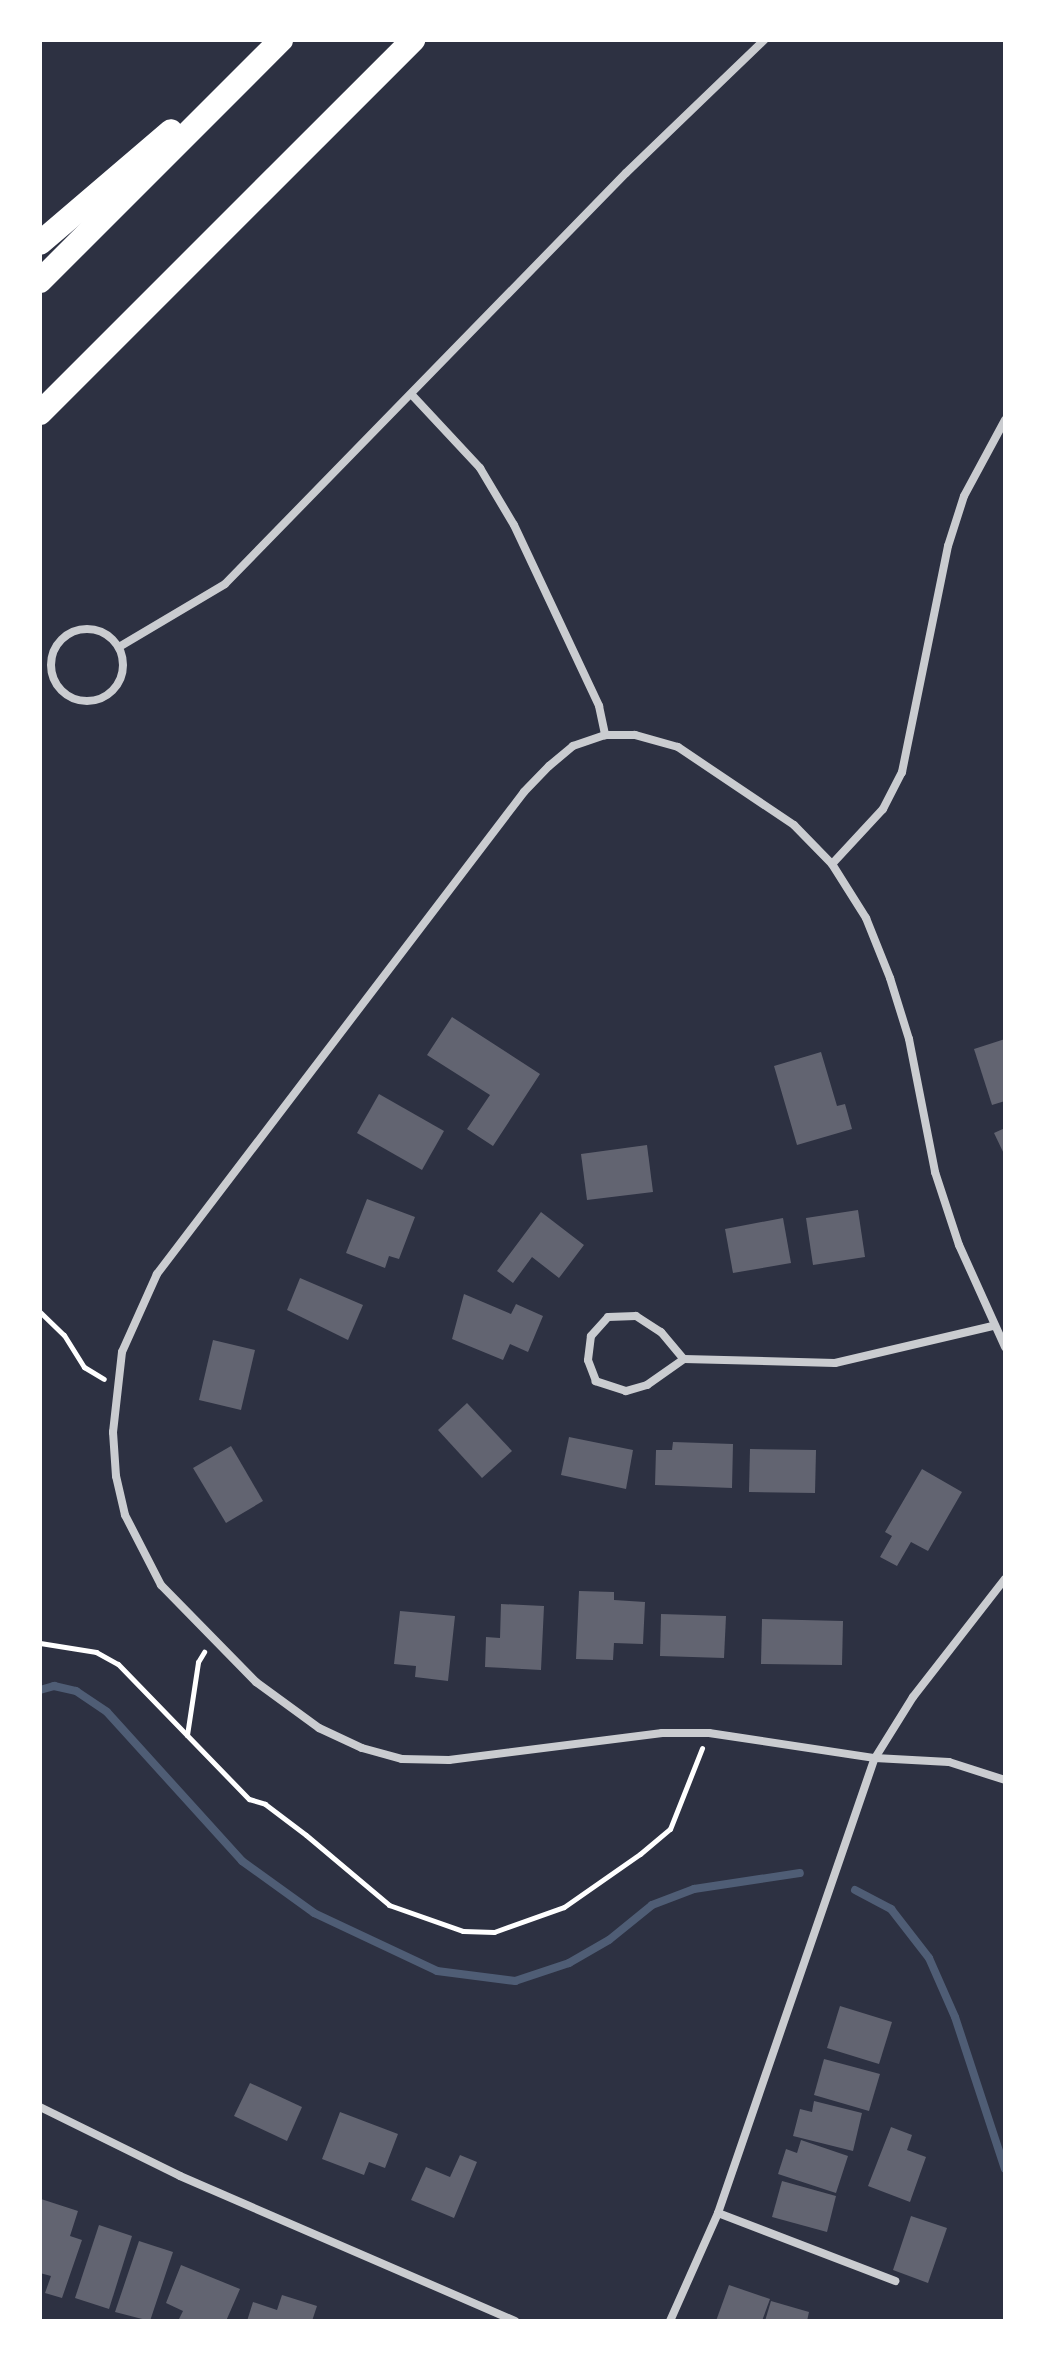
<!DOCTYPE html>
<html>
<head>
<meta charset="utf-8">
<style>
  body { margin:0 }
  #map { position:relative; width:1045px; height:2361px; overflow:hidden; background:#2d3142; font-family:Cabin,sans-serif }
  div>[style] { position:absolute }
  .stream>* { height:8px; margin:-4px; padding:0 4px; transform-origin:4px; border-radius:4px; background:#4f5d75 }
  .building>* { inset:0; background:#626471 }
  .path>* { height:5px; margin:-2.5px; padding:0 2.5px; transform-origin:2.5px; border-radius:2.5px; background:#fff }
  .minor>* { height:8px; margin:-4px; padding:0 4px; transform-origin:4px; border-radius:4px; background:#caccd0 }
  .minor>.ring { margin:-4px; padding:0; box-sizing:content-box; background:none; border:8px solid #caccd0; border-radius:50% }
  .motorway>* { height:24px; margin:-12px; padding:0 12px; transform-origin:12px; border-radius:12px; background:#fff }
  span { translate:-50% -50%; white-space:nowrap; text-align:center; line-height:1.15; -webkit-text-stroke:8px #fff; paint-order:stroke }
  .frame { position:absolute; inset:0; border:42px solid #fff; pointer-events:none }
</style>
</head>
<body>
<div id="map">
  <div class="stream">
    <i style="left:40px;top:1690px;width:15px;rotate:-16deg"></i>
    <i style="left:54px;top:1686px;width:23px;rotate:13deg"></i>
    <i style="left:76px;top:1691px;width:37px;rotate:34deg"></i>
    <i style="left:107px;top:1712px;width:201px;rotate:47.8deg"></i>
    <i style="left:242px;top:1861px;width:89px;rotate:35.8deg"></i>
    <i style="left:314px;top:1913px;width:136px;rotate:25.2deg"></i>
    <i style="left:437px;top:1971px;width:79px;rotate:7.3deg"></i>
    <i style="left:515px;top:1981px;width:57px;rotate:-18.4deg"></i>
    <i style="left:569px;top:1963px;width:46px;rotate:-29.9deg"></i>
    <i style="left:609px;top:1940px;width:55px;rotate:-39.1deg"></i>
    <i style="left:652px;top:1905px;width:45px;rotate:-20.9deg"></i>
    <i style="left:694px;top:1889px;width:107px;rotate:-8.6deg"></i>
    <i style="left:855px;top:1890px;width:41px;rotate:27.8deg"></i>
    <i style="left:891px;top:1909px;width:62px;rotate:52.2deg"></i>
    <i style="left:929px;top:1958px;width:64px;rotate:66.2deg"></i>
    <i style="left:955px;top:2017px;width:160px;rotate:71.8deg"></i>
  </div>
  <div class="building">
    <i style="clip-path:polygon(452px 1017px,540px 1074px,493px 1146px,467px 1129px,490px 1095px,427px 1055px)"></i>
    <i style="clip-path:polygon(1005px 1039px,1005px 1101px,992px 1105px,974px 1049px)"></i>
    <i style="clip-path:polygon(821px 1052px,837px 1106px,845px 1104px,852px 1129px,797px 1145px,774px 1066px)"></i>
    <i style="clip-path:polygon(379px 1094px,444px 1131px,422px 1170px,357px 1133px)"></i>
    <i style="clip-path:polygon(1005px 1128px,1005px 1156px,994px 1133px)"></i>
    <i style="clip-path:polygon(647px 1145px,653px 1192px,587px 1200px,581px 1154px)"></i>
    <i style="clip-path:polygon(367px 1199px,415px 1217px,399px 1259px,389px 1256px,385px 1268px,346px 1253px)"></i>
    <i style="clip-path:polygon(858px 1210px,865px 1257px,813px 1265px,806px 1218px)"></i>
    <i style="clip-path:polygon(541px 1212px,584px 1245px,559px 1278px,532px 1257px,513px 1283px,497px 1271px)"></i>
    <i style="clip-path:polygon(783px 1218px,791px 1263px,733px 1273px,725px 1229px)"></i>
    <i style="clip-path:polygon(300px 1278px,363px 1305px,348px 1340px,287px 1310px)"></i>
    <i style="clip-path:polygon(464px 1294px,511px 1314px,516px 1304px,543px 1316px,528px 1352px,510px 1344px,503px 1360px,452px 1339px)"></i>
    <i style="clip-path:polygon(213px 1340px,255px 1350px,241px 1410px,199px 1400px)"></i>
    <i style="clip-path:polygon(467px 1403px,512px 1451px,482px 1478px,438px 1430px)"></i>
    <i style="clip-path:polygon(569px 1437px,633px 1450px,626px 1489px,561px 1475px)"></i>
    <i style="clip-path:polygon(673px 1442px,733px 1444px,732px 1488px,655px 1485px,656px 1450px,672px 1450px)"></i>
    <i style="clip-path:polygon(231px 1446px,263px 1501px,226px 1523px,193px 1468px)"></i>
    <i style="clip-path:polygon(750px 1449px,816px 1450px,815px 1493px,749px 1492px)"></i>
    <i style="clip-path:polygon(922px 1469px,962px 1492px,928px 1551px,911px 1542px,897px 1566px,880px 1557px,892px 1536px,885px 1532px)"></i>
    <i style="clip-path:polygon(579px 1591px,614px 1592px,614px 1600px,645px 1602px,643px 1644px,614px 1643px,613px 1660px,576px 1659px)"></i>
    <i style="clip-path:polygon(501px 1604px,544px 1606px,541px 1670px,485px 1667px,486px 1637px,500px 1638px)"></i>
    <i style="clip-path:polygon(400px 1611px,455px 1616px,448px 1681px,415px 1677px,416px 1666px,394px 1664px)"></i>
    <i style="clip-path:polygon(661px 1614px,726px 1616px,724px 1658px,660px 1656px)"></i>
    <i style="clip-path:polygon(762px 1619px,843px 1621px,842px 1665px,761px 1664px)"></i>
    <i style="clip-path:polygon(840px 2006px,892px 2022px,879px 2064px,827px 2048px)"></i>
    <i style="clip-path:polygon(824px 2059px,880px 2074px,869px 2111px,814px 2095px)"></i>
    <i style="clip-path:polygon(250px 2083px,302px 2107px,287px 2141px,234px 2116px)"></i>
    <i style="clip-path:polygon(814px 2101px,862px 2113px,853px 2151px,793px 2136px,800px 2109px,812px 2112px)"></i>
    <i style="clip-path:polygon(340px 2112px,398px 2134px,385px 2168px,369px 2162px,364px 2175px,322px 2159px)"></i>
    <i style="clip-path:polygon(891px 2127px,912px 2135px,907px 2150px,926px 2157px,910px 2202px,868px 2186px)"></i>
    <i style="clip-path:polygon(801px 2140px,848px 2156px,836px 2193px,778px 2174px,786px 2149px,797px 2153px)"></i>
    <i style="clip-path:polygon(460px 2155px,477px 2162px,454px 2218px,411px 2200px,426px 2167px,450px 2177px)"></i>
    <i style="clip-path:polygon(782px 2181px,836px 2196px,827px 2232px,772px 2217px)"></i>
    <i style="clip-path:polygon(41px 2199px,78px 2211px,70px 2236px,82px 2240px,62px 2298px,45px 2293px,51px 2276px,40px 2273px)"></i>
    <i style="clip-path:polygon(911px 2216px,947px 2228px,928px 2283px,893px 2270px)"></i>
    <i style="clip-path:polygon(99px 2225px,132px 2236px,109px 2309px,75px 2298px)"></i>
    <i style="clip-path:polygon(139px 2241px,173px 2252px,150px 2321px,115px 2312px)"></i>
    <i style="clip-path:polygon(181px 2265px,240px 2289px,226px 2321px,184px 2321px,179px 2319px,183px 2311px,166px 2303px)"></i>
    <i style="clip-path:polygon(729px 2285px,770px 2299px,762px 2321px,716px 2321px)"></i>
    <i style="clip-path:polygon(282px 2295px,317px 2306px,312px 2321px,247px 2321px,253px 2302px,277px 2310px)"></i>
    <i style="clip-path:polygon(771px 2301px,809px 2312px,807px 2321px,765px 2321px)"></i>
  </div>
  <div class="path">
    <i style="left:40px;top:1312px;width:33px;rotate:44deg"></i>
    <i style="left:64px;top:1335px;width:38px;rotate:58deg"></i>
    <i style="left:84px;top:1367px;width:23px;rotate:31deg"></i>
    <i style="left:40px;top:1643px;width:57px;rotate:9.1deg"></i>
    <i style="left:96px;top:1652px;width:25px;rotate:29deg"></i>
    <i style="left:118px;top:1664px;width:188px;rotate:45.9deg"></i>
    <i style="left:249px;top:1799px;width:17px;rotate:17deg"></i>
    <i style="left:265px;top:1804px;width:51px;rotate:37.1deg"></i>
    <i style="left:306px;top:1835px;width:109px;rotate:40.1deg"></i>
    <i style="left:389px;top:1905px;width:78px;rotate:19.4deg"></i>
    <i style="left:463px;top:1931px;width:31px;rotate:2deg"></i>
    <i style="left:494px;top:1932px;width:74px;rotate:-19.7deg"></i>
    <i style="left:564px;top:1907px;width:93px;rotate:-34.9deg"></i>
    <i style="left:640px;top:1854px;width:39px;rotate:-40deg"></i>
    <i style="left:670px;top:1829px;width:87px;rotate:-68.4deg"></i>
    <i style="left:187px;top:1735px;width:74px;rotate:-81.4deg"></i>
    <i style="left:198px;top:1662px;width:12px;rotate:-59deg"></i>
  </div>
  <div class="minor">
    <i style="left:412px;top:395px;width:100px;rotate:47deg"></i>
    <i style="left:480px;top:468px;width:66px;rotate:59.2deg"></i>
    <i style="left:514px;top:525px;width:200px;rotate:64.8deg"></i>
    <i style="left:599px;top:706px;width:30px;rotate:78deg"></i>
    <i style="left:1005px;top:420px;width:86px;rotate:118.3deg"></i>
    <i style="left:964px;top:496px;width:52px;rotate:107.7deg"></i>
    <i style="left:948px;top:546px;width:231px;rotate:101.5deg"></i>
    <i style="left:902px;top:772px;width:42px;rotate:117.2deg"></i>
    <i style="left:883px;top:809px;width:75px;rotate:132.8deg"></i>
    <i style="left:832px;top:864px;width:64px;rotate:57.8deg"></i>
    <i style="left:866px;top:918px;width:65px;rotate:68.2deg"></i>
    <i style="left:890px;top:978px;width:64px;rotate:72.7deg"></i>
    <i style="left:909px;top:1039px;width:136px;rotate:78.9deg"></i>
    <i style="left:935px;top:1172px;width:77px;rotate:71.8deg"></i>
    <i style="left:959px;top:1245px;width:112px;rotate:65.7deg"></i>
    <i class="ring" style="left:51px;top:629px;width:64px;height:64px"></i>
    <i style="left:119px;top:647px;width:123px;rotate:-30.7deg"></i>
    <i style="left:225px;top:584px;width:574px;rotate:-45.71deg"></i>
    <i style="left:626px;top:173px;width:192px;rotate:-43.9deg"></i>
    <i style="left:832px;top:864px;width:54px;rotate:-134.3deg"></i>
    <i style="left:794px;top:825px;width:140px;rotate:-146.1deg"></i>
    <i style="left:678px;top:747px;width:45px;rotate:-164.4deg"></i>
    <i style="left:635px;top:735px;width:30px;rotate:180deg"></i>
    <i style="left:605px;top:735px;width:34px;rotate:161deg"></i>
    <i style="left:573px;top:746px;width:31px;rotate:140deg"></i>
    <i style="left:549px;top:766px;width:36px;rotate:134deg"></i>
    <i style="left:524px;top:792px;width:606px;rotate:127.29deg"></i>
    <i style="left:157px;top:1274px;width:85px;rotate:114.2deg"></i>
    <i style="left:122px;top:1352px;width:81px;rotate:96.4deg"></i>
    <i style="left:113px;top:1432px;width:44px;rotate:86.1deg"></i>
    <i style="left:116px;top:1476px;width:40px;rotate:77deg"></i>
    <i style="left:125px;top:1515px;width:79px;rotate:62.8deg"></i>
    <i style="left:161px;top:1585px;width:136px;rotate:45.6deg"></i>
    <i style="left:256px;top:1682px;width:78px;rotate:36.1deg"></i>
    <i style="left:319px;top:1728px;width:47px;rotate:24.9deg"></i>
    <i style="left:362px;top:1748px;width:41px;rotate:15.4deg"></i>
    <i style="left:402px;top:1759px;width:47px;rotate:1.2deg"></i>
    <i style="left:449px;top:1760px;width:215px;rotate:-7.2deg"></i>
    <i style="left:662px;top:1733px;width:47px"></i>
    <i style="left:709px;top:1733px;width:168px;rotate:8.6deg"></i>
    <i style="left:875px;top:1758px;width:74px;rotate:3.1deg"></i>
    <i style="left:949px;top:1762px;width:59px;rotate:17.8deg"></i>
    <i style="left:684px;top:1359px;width:45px;rotate:144.9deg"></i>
    <i style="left:647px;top:1385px;width:22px;rotate:164deg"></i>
    <i style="left:626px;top:1391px;width:32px;rotate:-162deg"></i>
    <i style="left:596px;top:1381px;width:22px;rotate:-111deg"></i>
    <i style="left:588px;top:1360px;width:24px;rotate:-83deg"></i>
    <i style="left:591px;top:1336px;width:25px;rotate:-48deg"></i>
    <i style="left:608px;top:1317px;width:28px;rotate:-2deg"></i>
    <i style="left:636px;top:1316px;width:30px;rotate:33deg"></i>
    <i style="left:661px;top:1332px;width:35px;rotate:50deg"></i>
    <i style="left:684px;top:1359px;width:151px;rotate:1.5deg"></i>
    <i style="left:835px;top:1363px;width:162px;rotate:-13.2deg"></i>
    <i style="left:40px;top:2107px;width:156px;rotate:26.2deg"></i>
    <i style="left:180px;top:2176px;width:365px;rotate:23.4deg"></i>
    <i style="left:718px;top:2213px;width:190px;rotate:21deg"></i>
    <i style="left:670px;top:2321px;width:118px;rotate:-66deg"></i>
    <i style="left:718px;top:2213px;width:481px;rotate:-71deg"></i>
    <i style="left:875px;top:1758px;width:72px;rotate:-58.1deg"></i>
    <i style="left:913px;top:1697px;width:150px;rotate:-52.1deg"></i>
  </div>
  <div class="motorway">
    <i style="left:40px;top:243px;width:172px;rotate:-40.5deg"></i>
    <i style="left:40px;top:281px;width:341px;rotate:-45deg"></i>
    <i style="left:40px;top:413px;width:528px;rotate:-45deg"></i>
  </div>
  <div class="frame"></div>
</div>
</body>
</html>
